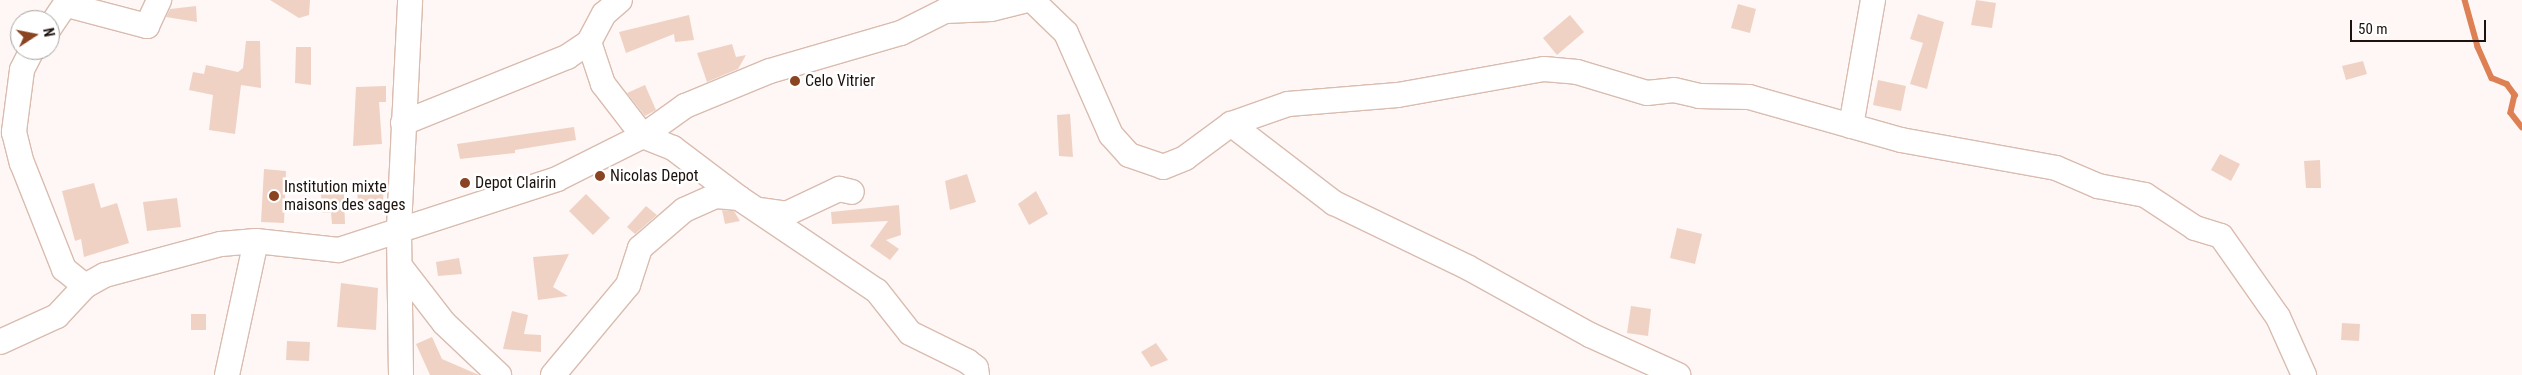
<!DOCTYPE html>
<html>
<head>
<meta charset="utf-8">
<style>
  body { margin:0 }
  #map { position:relative; width:2522px; height:375px; overflow:hidden; background:#fef7f5; font-family:"Roboto Condensed",sans-serif }
  div>[style] { position:absolute }
  .stream>* { height:5.5px; margin:-2.75px; padding:0 2.75px; transform-origin:2.75px; border-radius:2.75px; background:#dd8054 }
  .building>* { inset:0; background:#f0d2c5 }
  .roads { filter:drop-shadow(1px 0 #d9bcaf) drop-shadow(-1px 0 #d9bcaf) drop-shadow(0 1px #d9bcaf) drop-shadow(0 -1px #d9bcaf) }
  .minor>* { height:24px; margin:-12px; padding:0 12px; transform-origin:12px; border-radius:12px; background:#fff }
  .dots>* { width:14px; height:14px; translate:-50% -50%; box-sizing:border-box; border:2px solid #fff; border-radius:50% }
  span { translate:-50% -50%; white-space:nowrap; text-align:center; line-height:1.15; -webkit-text-stroke:5px #fff; paint-order:stroke }
  .poi-label { font-size:16px; color:#1d130e }
  .left { translate:0 -50%; text-align:left }
  .north { position:absolute; left:10px; top:10px; width:50px; height:50px; box-sizing:border-box; background:#fff; border:1px solid #a5a19f; border-radius:50%; rotate:79deg; font-size:14px; font-weight:700; line-height:20px; text-align:center; color:#1d130e }
  .north::after { content:''; display:block; margin:auto; width:18px; height:22px; background:#8b4421; clip-path:polygon(50% 0,100% 100%,50% 72%,0 100%) }
  .scale { position:absolute; left:2350px; top:20px; width:136px; height:22px; box-sizing:border-box; border:2px solid #1d130e; border-top:0; padding-left:6px; font-size:15px; line-height:18px; white-space:nowrap; color:#1d130e; -webkit-text-stroke:4px #fff; paint-order:stroke }
</style>
</head>
<body>
<div id="map">
  <div class="stream">
    <i style="left:2465px;top:0;width:49px;rotate:74.5deg"></i>
    <i style="left:2478px;top:47px;width:34px;rotate:66deg"></i>
    <i style="left:2492px;top:78px;width:16px;rotate:22deg"></i>
    <i style="left:2507px;top:84px;width:14px;rotate:54deg"></i>
    <i style="left:2515px;top:95px;width:18px;rotate:103deg"></i>
    <i style="left:2511px;top:113px;width:18px;rotate:52deg"></i>
  </div>
  <div class="building">
    <i style="clip-path:polygon(270px 0,310px 0,309px 15px,299px 18px)"></i>
    <i style="clip-path:polygon(1976px 0,1996px 3px,1992px 28px,1971px 25px)"></i>
    <i style="clip-path:polygon(1738px 4px,1756px 9px,1750px 33px,1731px 28px)"></i>
    <i style="clip-path:polygon(196px 6px,197px 22px,166px 17px,170px 9px)"></i>
    <i style="clip-path:polygon(1918px 14px,1944px 22px,1927px 89px,1910px 84px,1923px 43px,1910px 39px)"></i>
    <i style="clip-path:polygon(689px 15px,694px 40px,675px 42px,674px 34px,626px 53px,619px 32px)"></i>
    <i style="clip-path:polygon(1570px 15px,1584px 32px,1557px 55px,1543px 38px)"></i>
    <i style="clip-path:polygon(246px 41px,260px 41px,261px 88px,241px 85px,235px 134px,209px 130px,213px 95px,189px 90px,193px 72px,204px 74px,206px 65px,238px 72px,243px 68px)"></i>
    <i style="clip-path:polygon(732px 44px,736px 57px,746px 55px,738px 69px,707px 82px,697px 53px)"></i>
    <i style="clip-path:polygon(296px 47px,311px 47px,311px 85px,295px 83px)"></i>
    <i style="clip-path:polygon(2363px 61px,2367px 74px,2346px 80px,2342px 66px)"></i>
    <i style="clip-path:polygon(1878px 80px,1906px 86px,1901px 111px,1873px 105px)"></i>
    <i style="clip-path:polygon(645px 85px,656px 110px,645px 116px,627px 93px)"></i>
    <i style="clip-path:polygon(386px 86px,386px 102px,379px 102px,382px 144px,353px 146px,356px 87px)"></i>
    <i style="clip-path:polygon(1070px 114px,1073px 157px,1059px 156px,1057px 115px)"></i>
    <i style="clip-path:polygon(574px 127px,576px 140px,515px 150px,515px 153px,460px 159px,457px 144px)"></i>
    <i style="clip-path:polygon(2220px 154px,2240px 164px,2231px 181px,2211px 170px)"></i>
    <i style="clip-path:polygon(2320px 160px,2321px 188px,2306px 188px,2304px 161px)"></i>
    <i style="clip-path:polygon(264px 169px,286px 171px,284px 223px,261px 222px)"></i>
    <i style="clip-path:polygon(967px 174px,976px 202px,950px 210px,945px 181px)"></i>
    <i style="clip-path:polygon(356px 182px,384px 183px,383px 202px,358px 201px)"></i>
    <i style="clip-path:polygon(94px 183px,101px 208px,117px 203px,129px 243px,84px 257px,81px 239px,75px 241px,62px 191px)"></i>
    <i style="clip-path:polygon(1036px 191px,1048px 214px,1029px 225px,1018px 204px)"></i>
    <i style="clip-path:polygon(321px 194px,344px 194px,345px 224px,332px 224px,331px 213px,322px 213px)"></i>
    <i style="clip-path:polygon(586px 194px,610px 218px,593px 235px,569px 211px)"></i>
    <i style="clip-path:polygon(177px 198px,181px 227px,147px 231px,143px 202px)"></i>
    <i style="clip-path:polygon(899px 205px,901px 235px,886px 240px,899px 249px,890px 260px,870px 246px,888px 221px,832px 224px,831px 212px)"></i>
    <i style="clip-path:polygon(646px 206px,657px 215px,635px 234px,627px 227px)"></i>
    <i style="clip-path:polygon(722px 210px,734px 211px,740px 221px,725px 224px)"></i>
    <i style="clip-path:polygon(1677px 228px,1702px 234px,1695px 264px,1670px 258px)"></i>
    <i style="clip-path:polygon(569px 254px,553px 287px,568px 296px,538px 300px,533px 257px)"></i>
    <i style="clip-path:polygon(459px 258px,462px 274px,438px 276px,436px 262px)"></i>
    <i style="clip-path:polygon(341px 283px,378px 288px,376px 330px,337px 327px)"></i>
    <i style="clip-path:polygon(1631px 306px,1651px 309px,1648px 336px,1627px 333px)"></i>
    <i style="clip-path:polygon(512px 311px,528px 315px,524px 334px,541px 335px,541px 352px,503px 349px)"></i>
    <i style="clip-path:polygon(191px 314px,206px 314px,206px 330px,191px 330px)"></i>
    <i style="clip-path:polygon(2342px 323px,2360px 324px,2359px 341px,2341px 340px)"></i>
    <i style="clip-path:polygon(432px 337px,442px 359px,479px 375px,430px 375px,416px 344px)"></i>
    <i style="clip-path:polygon(287px 341px,310px 342px,309px 361px,286px 360px)"></i>
    <i style="clip-path:polygon(1156px 343px,1168px 360px,1151px 367px,1141px 352px)"></i>
  </div>
  <div class="roads">
    <div class="minor">
      <i style="left:1032px;top:0;width:47px;rotate:44.1deg"></i>
      <i style="left:1066px;top:33px;width:111px;rotate:66.2deg"></i>
      <i style="left:1111px;top:135px;width:27px;rotate:48deg"></i>
      <i style="left:1129px;top:155px;width:36px;rotate:19deg"></i>
      <i style="left:1163px;top:167px;width:24px;rotate:-22deg"></i>
      <i style="left:1185px;top:158px;width:57px;rotate:-36.5deg"></i>
      <i style="left:1231px;top:124px;width:60px;rotate:-19.3deg"></i>
      <i style="left:1288px;top:104px;width:110px;rotate:-4.7deg"></i>
      <i style="left:1398px;top:95px;width:148px;rotate:-10.1deg"></i>
      <i style="left:1544px;top:69px;width:33px;rotate:5deg"></i>
      <i style="left:1577px;top:72px;width:73px;rotate:16.7deg"></i>
      <i style="left:1647px;top:93px;width:27px;rotate:-6deg"></i>
      <i style="left:1674px;top:90px;width:26px;rotate:13deg"></i>
      <i style="left:1699px;top:96px;width:50px;rotate:1.1deg"></i>
      <i style="left:1749px;top:97px;width:158px;rotate:15.8deg"></i>
      <i style="left:1901px;top:140px;width:158px;rotate:10.2deg"></i>
      <i style="left:2056px;top:168px;width:46px;rotate:23.2deg"></i>
      <i style="left:2098px;top:186px;width:48px;rotate:10.8deg"></i>
      <i style="left:2145px;top:195px;width:60px;rotate:33.4deg"></i>
      <i style="left:2195px;top:228px;width:27px;rotate:17deg"></i>
      <i style="left:2221px;top:236px;width:99px;rotate:54.9deg"></i>
      <i style="left:2278px;top:317px;width:64px;rotate:65.9deg"></i>
      <i style="left:67px;top:5px;width:83px;rotate:14.7deg"></i>
      <i style="left:147px;top:26px;width:29px;rotate:-65deg"></i>
      <i style="left:50px;top:27px;width:32px;rotate:-56deg"></i>
      <i style="left:589px;top:42px;width:44px;rotate:71.6deg"></i>
      <i style="left:603px;top:84px;width:66px;rotate:52.4deg"></i>
      <i style="left:643px;top:136px;width:32px;rotate:22deg"></i>
      <i style="left:673px;top:148px;width:83px;rotate:37.1deg"></i>
      <i style="left:32px;top:50px;width:22px;rotate:117deg"></i>
      <i style="left:22px;top:70px;width:63px;rotate:97.4deg"></i>
      <i style="left:14px;top:132px;width:32px;rotate:76deg"></i>
      <i style="left:22px;top:163px;width:114px;rotate:68.4deg"></i>
      <i style="left:64px;top:269px;width:27px;rotate:39deg"></i>
      <i style="left:403px;top:123px;width:177px;rotate:-21.9deg"></i>
      <i style="left:567px;top:57px;width:27px;rotate:-34deg"></i>
      <i style="left:589px;top:42px;width:32px;rotate:-62deg"></i>
      <i style="left:604px;top:14px;width:21px;rotate:-41deg"></i>
      <i style="left:1231px;top:124px;width:130px;rotate:37.5deg"></i>
      <i style="left:1334px;top:203px;width:148px;rotate:25.7deg"></i>
      <i style="left:1467px;top:267px;width:141px;rotate:28.9deg"></i>
      <i style="left:1590px;top:335px;width:97px;rotate:24.4deg"></i>
      <i style="left:1851px;top:126px;width:128px;rotate:-80.1deg"></i>
      <i style="left:759px;top:210px;width:27px;rotate:8deg"></i>
      <i style="left:786px;top:214px;width:59px;rotate:-25.3deg"></i>
      <i style="left:839px;top:189px;width:13px;rotate:13deg"></i>
      <i style="left:400px;top:266px;width:72px;rotate:52.3deg"></i>
      <i style="left:444px;top:323px;width:76px;rotate:43.4deg"></i>
      <i style="left:0;top:342px;width:63px;rotate:-24.5deg"></i>
      <i style="left:57px;top:316px;width:41px;rotate:-47deg"></i>
      <i style="left:85px;top:286px;width:23px;rotate:-29deg"></i>
      <i style="left:105px;top:275px;width:120px;rotate:-15deg"></i>
      <i style="left:221px;top:244px;width:35px;rotate:-5deg"></i>
      <i style="left:256px;top:241px;width:83px;rotate:6.2deg"></i>
      <i style="left:339px;top:250px;width:229px;rotate:-18deg"></i>
      <i style="left:557px;top:179px;width:96px;rotate:-26.6deg"></i>
      <i style="left:643px;top:136px;width:52px;rotate:-35.5deg"></i>
      <i style="left:685px;top:106px;width:92px;rotate:-22.4deg"></i>
      <i style="left:770px;top:71px;width:136px;rotate:-16.2deg"></i>
      <i style="left:901px;top:33px;width:49px;rotate:-26.6deg"></i>
      <i style="left:945px;top:11px;width:46px;rotate:-2.5deg"></i>
      <i style="left:991px;top:9px;width:37px;rotate:-14deg"></i>
      <i style="left:227px;top:375px;width:137px;rotate:-77.8deg"></i>
      <i style="left:401px;top:375px;width:147px;rotate:-90.8deg"></i>
      <i style="left:399px;top:228px;width:228px;rotate:-87.2deg"></i>
      <i style="left:553px;top:375px;width:117px;rotate:-50.2deg"></i>
      <i style="left:628px;top:285px;width:39px;rotate:-72deg"></i>
      <i style="left:640px;top:248px;width:58px;rotate:-40.8deg"></i>
      <i style="left:684px;top:210px;width:35px;rotate:-24deg"></i>
      <i style="left:716px;top:196px;width:23px;rotate:5deg"></i>
      <i style="left:739px;top:198px;width:166px;rotate:34deg"></i>
      <i style="left:877px;top:291px;width:53px;rotate:51.8deg"></i>
      <i style="left:910px;top:333px;width:64px;rotate:26.2deg"></i>
      <i style="left:967px;top:361px;width:11px;rotate:38deg"></i>
      <i style="left:976px;top:368px;width:7px;rotate:82deg"></i>
    </div>
  </div>
  <div class="dots">
    <i style="left:795px;top:81px;background:#8b4421"></i>
    <i style="left:600px;top:176px;background:#8b4421"></i>
    <i style="left:465px;top:183px;background:#8b4421"></i>
    <i style="left:274px;top:196px;background:#8b4421"></i>
  </div>
  <div class="poi-label">
    <span class="left" style="left:805px;top:81px">Celo Vitrier</span>
    <span class="left" style="left:610px;top:176px">Nicolas Depot</span>
    <span class="left" style="left:475px;top:183px">Depot Clairin</span>
    <span class="left" style="left:284px;top:196px">Institution mixte<br>maisons des sages</span>
  </div>
  <div class="north">N</div>
  <div class="scale">50 m</div>
</div>
</body>
</html>
